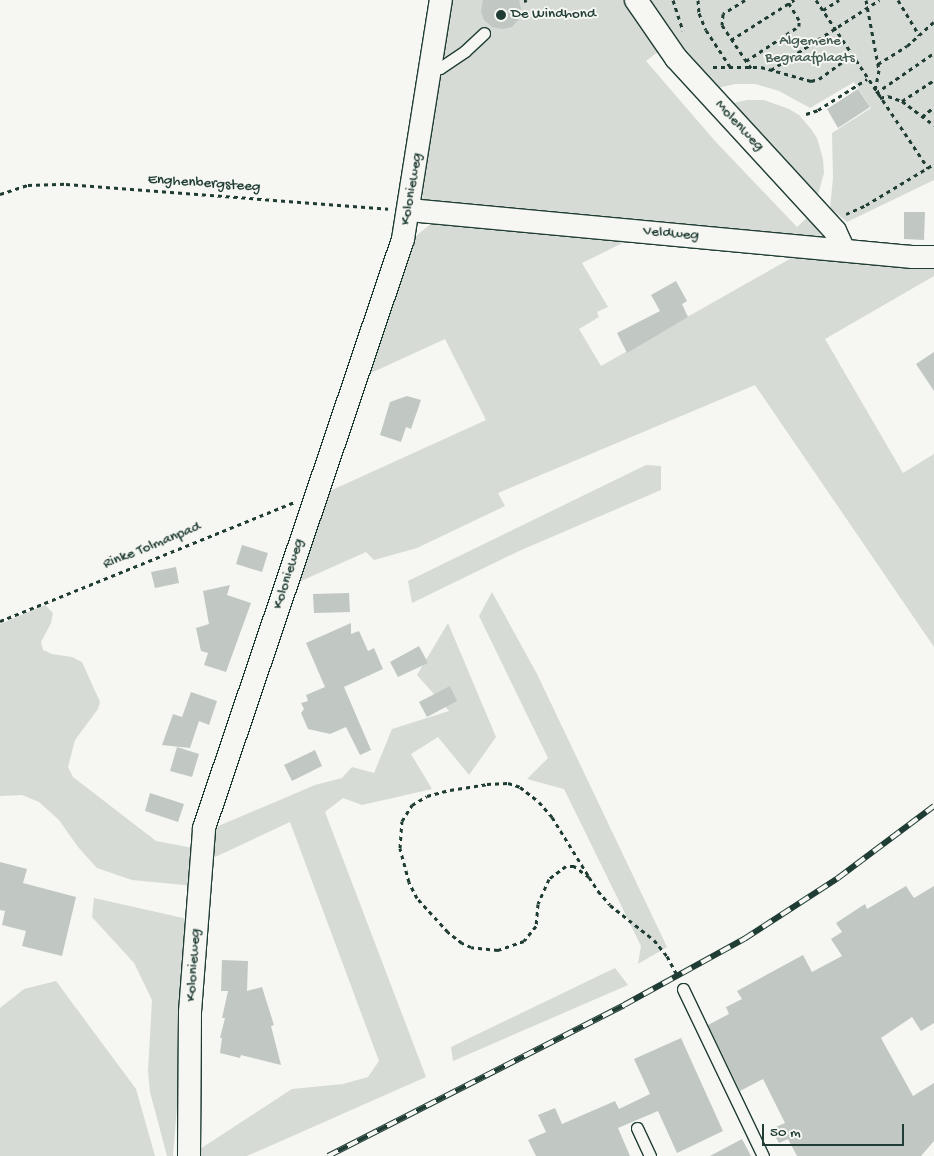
<!DOCTYPE html>
<html>
<head>
<meta charset="utf-8">
<style>
  body { margin:0 }
  #map { position:relative; width:934px; height:1156px; overflow:hidden; background:#f6f6f2; font-family:"Gochi Hand",sans-serif }
  div>[style] { position:absolute }
  .green>* { inset:0; background:#d6dbd6 }
  .building>* { inset:0; background:#c1c8c3 }
  .path>* { height:3px; margin-top:-1.5px; transform-origin:0; background:repeating-linear-gradient(90deg,#1f3d34 0 4px,transparent 0 8px) }
  .roads { filter:drop-shadow(1px 0 #1f3d34) drop-shadow(-1px 0 #1f3d34) drop-shadow(0 1px #1f3d34) drop-shadow(0 -1px #1f3d34) }
  .service>* { height:11px; margin:-5.5px; padding:0 5.5px; transform-origin:5.5px; border-radius:5.5px; background:#f6f6f2 }
  .minor>* { height:22px; margin:-11px; padding:0 11px; transform-origin:11px; border-radius:11px; background:#f6f6f2 }
  .rail>* { height:5.5px; margin-top:-2.75px; transform-origin:0; background:repeating-linear-gradient(90deg,#f6f6f2 0 11px,#1f3d34 0 22px); box-sizing:border-box; border-block:1px solid #1f3d34 }
  .dots>* { width:14px; height:14px; translate:-50% -50%; box-sizing:border-box; border:2px solid #f6f6f2; border-radius:50% }
  span { translate:-50% -50%; white-space:nowrap; text-align:center; line-height:1.15; -webkit-text-stroke:4px #f6f6f2; paint-order:stroke }
  .poi-label { font-size:15px; color:#1f3d34 }
  .left { translate:0 -50%; text-align:left }
  .park-label { font-size:15px; color:#445d54 }
  .street-label { font-size:15px; color:#1f3d34 }
  .scale { position:absolute; left:762px; top:1124px; width:142px; height:22px; box-sizing:border-box; border:2px solid #1f3d34; border-top:0; padding-left:6px; font-size:15px; line-height:18px; white-space:nowrap; color:#1f3d34; -webkit-text-stroke:4px #f6f6f2; paint-order:stroke }
</style>
</head>
<body>
<div id="map">
  <div class="green">
    <i style="clip-path:polygon(450px 0,630px 0,663px 48px,646px 61px,715px 141px,797px 227px,811px 214px,821px 229px,820px 236px,816px 239px,806px 242px,558px 212px,422px 200px)"></i>
    <i style="clip-path:polygon(643px 0,934px 0,934px 180px,847px 222px,830px 208px,833px 178px,832px 133px,871px 108px,854px 82px,810px 108px,779px 91px,755px 84px,735px 84px,718px 88px,716px 90px)"></i>
    <i style="clip-path:polygon(747px 100px,764px 100px,789px 109px,799px 115px,811px 129px,817px 138px,823px 159px,824px 173px,817px 198px,729px 104px)"></i>
    <i style="clip-path:polygon(432px 223px,639px 235px,582px 263px,608px 307px,597px 312px,599px 317px,579px 329px,601px 366px,802px 252px,934px 263px,934px 276px,825px 339px,903px 473px,934px 454px,934px 647px,755px 385px,498px 493px,505px 506px,417px 548px,374px 560px,366px 552px,292px 585px,321px 495px,486px 420px,445px 339px,360px 378px,406px 244px)"></i>
    <i style="clip-path:polygon(646px 465px,661px 466px,661px 490px,519px 551px,412px 603px,408px 581px)"></i>
    <i style="clip-path:polygon(492px 592px,537px 674px,667px 947px,638px 964px,641px 946px,564px 789px,527px 779px,548px 758px,479px 616px)"></i>
    <i style="clip-path:polygon(45px 605px,53px 613px,51px 623px,41px 642px,43px 650px,52px 654px,72px 657px,82px 662px,100px 702px,98px 709px,75px 740px,68px 767px,73px 777px,156px 841px,198px 849px,195px 886px,132px 880px,97px 868px,78px 847px,59px 820px,39px 802px,22px 795px,0 796px,0 624px)"></i>
    <i style="clip-path:polygon(448px 623px,496px 737px,469px 775px,438px 737px,411px 754px,432px 789px,362px 805px,343px 798px,325px 812px,426px 1077px,247px 1156px,197px 1156px,197px 1151px,292px 1089px,343px 1084px,368px 1077px,379px 1061px,290px 822px,213px 858px,216px 827px,315px 785px,342px 778px,352px 767px,374px 773px,392px 729px,449px 711px,417px 675px)"></i>
    <i style="clip-path:polygon(94px 898px,192px 920px,173px 1156px,167px 1156px,150px 1092px,148px 1071px,152px 1000px,134px 963px,92px 917px)"></i>
    <i style="clip-path:polygon(615px 968px,628px 985px,453px 1061px,451px 1047px)"></i>
    <i style="clip-path:polygon(56px 981px,136px 1089px,155px 1156px,0 1156px,0 1008px,24px 989px)"></i>
  </div>
  <div class="building">
    <i style="clip-path:polygon(483px 0,519px 0,521px 9px,519px 19px,512px 27px,502px 29px,492px 27px,484px 20px,481px 11px)"></i>
    <i style="clip-path:polygon(858px 89px,870px 107px,838px 128px,827px 109px)"></i>
    <i style="clip-path:polygon(904px 212px,925px 212px,924px 240px,904px 239px)"></i>
    <i style="clip-path:polygon(676px 281px,687px 301px,682px 304px,688px 317px,627px 353px,617px 333px,660px 311px,651px 295px)"></i>
    <i style="clip-path:polygon(934px 352px,934px 391px,916px 364px)"></i>
    <i style="clip-path:polygon(407px 396px,421px 400px,411px 429px,406px 427px,401px 442px,380px 435px,390px 402px)"></i>
    <i style="clip-path:polygon(242px 545px,268px 553px,262px 572px,236px 564px)"></i>
    <i style="clip-path:polygon(176px 567px,179px 583px,155px 588px,151px 572px)"></i>
    <i style="clip-path:polygon(230px 585px,227px 595px,251px 603px,226px 672px,204px 665px,208px 653px,201px 651px,196px 628px,209px 624px,203px 591px)"></i>
    <i style="clip-path:polygon(349px 593px,350px 612px,314px 613px,313px 594px)"></i>
    <i style="clip-path:polygon(351px 623px,351px 634px,359px 631px,368px 651px,374px 648px,383px 669px,344px 687px,371px 750px,360px 755px,346px 727px,330px 734px,308px 729px,301px 713px,304px 709px,301px 703px,308px 701px,306px 695px,325px 687px,306px 643px)"></i>
    <i style="clip-path:polygon(419px 646px,428px 663px,398px 677px,390px 662px)"></i>
    <i style="clip-path:polygon(450px 686px,457px 701px,427px 717px,419px 702px)"></i>
    <i style="clip-path:polygon(191px 692px,217px 701px,209px 725px,199px 721px,190px 748px,162px 745px,173px 714px,182px 717px)"></i>
    <i style="clip-path:polygon(177px 747px,199px 754px,192px 777px,170px 771px)"></i>
    <i style="clip-path:polygon(315px 750px,322px 766px,292px 781px,284px 765px)"></i>
    <i style="clip-path:polygon(150px 793px,184px 804px,178px 822px,145px 811px)"></i>
    <i style="clip-path:polygon(0 862px,27px 869px,23px 883px,76px 897px,62px 956px,22px 946px,26px 931px,2px 925px,5px 911px,0 910px)"></i>
    <i style="clip-path:polygon(906px 886px,914px 898px,934px 886px,934px 1023px,921px 1031px,912px 1017px,881px 1038px,913px 1096px,934px 1083px,934px 1141px,921px 1156px,797px 1156px,788px 1139px,779px 1143px,771px 1129px,785px 1123px,763px 1079px,740px 1091px,708px 1025px,729px 1014px,726px 1007px,742px 999px,737px 991px,803px 955px,812px 972px,842px 956px,831px 939px,842px 932px,836px 923px,865px 904px,867px 909px)"></i>
    <i style="clip-path:polygon(222px 960px,248px 961px,247px 991px,262px 987px,274px 1025px,271px 1026px,281px 1065px,241px 1055px,240px 1058px,220px 1053px,222px 1038px,220px 1038px,225px 1018px,222px 1018px,228px 991px,221px 991px)"></i>
    <i style="clip-path:polygon(681px 1038px,723px 1131px,677px 1153px,658px 1111px,618px 1128px,630px 1156px,536px 1156px,528px 1140px,546px 1132px,538px 1115px,555px 1108px,562px 1124px,615px 1101px,619px 1109px,650px 1094px,634px 1059px)"></i>
    <i style="clip-path:polygon(742px 1139px,751px 1156px,710px 1156px)"></i>
  </div>
  <div class="path">
    <i style="left:673px;top:0;width:32px;rotate:72deg"></i>
    <i style="left:698px;top:0;width:13px;rotate:86deg"></i>
    <i style="left:699px;top:13px;width:18px;rotate:68deg"></i>
    <i style="left:706px;top:30px;width:45px;rotate:56.7deg"></i>
    <i style="left:745px;top:0;width:26px;rotate:148deg"></i>
    <i style="left:723px;top:14px;width:11px;rotate:95deg"></i>
    <i style="left:722px;top:25px;width:52px;rotate:56deg"></i>
    <i style="left:816px;top:0;width:202px;rotate:56.3deg"></i>
    <i style="left:866px;top:0;width:71px;rotate:79.5deg"></i>
    <i style="left:879px;top:70px;width:20px;rotate:101deg"></i>
    <i style="left:898px;top:0;width:41px;rotate:59deg"></i>
    <i style="left:524px;top:1px;width:3px;rotate:-18deg"></i>
    <i style="left:823px;top:10px;width:19px;rotate:-32deg"></i>
    <i style="left:731px;top:40px;width:75px;rotate:-32.4deg"></i>
    <i style="left:746px;top:61px;width:64px;rotate:-33.4deg"></i>
    <i style="left:799px;top:26px;width:6px;rotate:-90deg"></i>
    <i style="left:799px;top:20px;width:23px;rotate:-121deg"></i>
    <i style="left:878px;top:64px;width:34px;rotate:-32deg"></i>
    <i style="left:907px;top:46px;width:36px;rotate:-42deg"></i>
    <i style="left:713px;top:67px;width:48px"></i>
    <i style="left:761px;top:67px;width:52px;rotate:15.6deg"></i>
    <i style="left:811px;top:81px;width:8px;rotate:-14deg"></i>
    <i style="left:819px;top:79px;width:41px;rotate:-36deg"></i>
    <i style="left:771px;top:70px;width:129px;rotate:-32.9deg"></i>
    <i style="left:876px;top:93px;width:70px;rotate:-34.6deg"></i>
    <i style="left:880px;top:98px;width:8px;rotate:-14deg"></i>
    <i style="left:888px;top:96px;width:15px;rotate:20deg"></i>
    <i style="left:902px;top:101px;width:40px;rotate:37deg"></i>
    <i style="left:902px;top:101px;width:38px;rotate:-33deg"></i>
    <i style="left:806px;top:114px;width:13px;rotate:-18deg"></i>
    <i style="left:818px;top:110px;width:58px;rotate:-32.3deg"></i>
    <i style="left:922px;top:117px;width:16px;rotate:-40deg"></i>
    <i style="left:0;top:194px;width:29px;rotate:-18deg"></i>
    <i style="left:28px;top:185px;width:38px;rotate:-2deg"></i>
    <i style="left:66px;top:184px;width:323px;rotate:4.4deg"></i>
    <i style="left:846px;top:214px;width:22px;rotate:-24deg"></i>
    <i style="left:866px;top:205px;width:79px;rotate:-31.1deg"></i>
    <i style="left:0;top:621px;width:317px;rotate:-22deg"></i>
    <i style="left:589px;top:877px;width:19px;rotate:-144deg"></i>
    <i style="left:574px;top:866px;width:8px;rotate:180deg"></i>
    <i style="left:566px;top:866px;width:21px;rotate:143deg"></i>
    <i style="left:549px;top:879px;width:27px;rotate:114deg"></i>
    <i style="left:538px;top:904px;width:22px;rotate:95deg"></i>
    <i style="left:536px;top:926px;width:19px;rotate:129deg"></i>
    <i style="left:524px;top:941px;width:28px;rotate:161deg"></i>
    <i style="left:498px;top:950px;width:27px;rotate:-174deg"></i>
    <i style="left:471px;top:947px;width:10px;rotate:-156deg"></i>
    <i style="left:462px;top:943px;width:18px;rotate:-142deg"></i>
    <i style="left:448px;top:932px;width:46px;rotate:-132.4deg"></i>
    <i style="left:417px;top:898px;width:18px;rotate:-117deg"></i>
    <i style="left:409px;top:882px;width:35px;rotate:-105deg"></i>
    <i style="left:400px;top:848px;width:27px;rotate:-86deg"></i>
    <i style="left:402px;top:821px;width:19px;rotate:-58deg"></i>
    <i style="left:412px;top:805px;width:17px;rotate:-31deg"></i>
    <i style="left:427px;top:796px;width:24px;rotate:-15deg"></i>
    <i style="left:450px;top:790px;width:37px;rotate:-9deg"></i>
    <i style="left:487px;top:784px;width:21px;rotate:-3deg"></i>
    <i style="left:508px;top:783px;width:13px;rotate:18deg"></i>
    <i style="left:520px;top:787px;width:24px;rotate:38deg"></i>
    <i style="left:539px;top:802px;width:20px;rotate:49deg"></i>
    <i style="left:552px;top:817px;width:70px;rotate:58.3deg"></i>
    <i style="left:589px;top:877px;width:17px;rotate:57deg"></i>
    <i style="left:598px;top:891px;width:18px;rotate:49deg"></i>
    <i style="left:610px;top:905px;width:56px;rotate:38.5deg"></i>
    <i style="left:654px;top:940px;width:21px;rotate:51deg"></i>
    <i style="left:667px;top:956px;width:24px;rotate:62deg"></i>
  </div>
  <div class="roads">
    <div class="service">
      <i style="left:431px;top:70px;width:9px;rotate:-13deg"></i>
      <i style="left:440px;top:68px;width:30px;rotate:-34deg"></i>
      <i style="left:465px;top:51px;width:26px;rotate:-43deg"></i>
      <i style="left:683px;top:989px;width:185px;rotate:64.4deg"></i>
      <i style="left:637px;top:1128px;width:31px;rotate:65deg"></i>
    </div>
    <div class="minor">
      <i style="left:636px;top:0;width:70px;rotate:55.4deg"></i>
      <i style="left:676px;top:58px;width:235px;rotate:47.4deg"></i>
      <i style="left:835px;top:231px;width:21px;rotate:65deg"></i>
      <i style="left:409px;top:210px;width:505px;rotate:5.34deg"></i>
      <i style="left:912px;top:257px;width:22px"></i>
      <i style="left:189px;top:1156px;width:144px;rotate:-89.6deg"></i>
      <i style="left:190px;top:1012px;width:185px;rotate:-85.6deg"></i>
      <i style="left:204px;top:828px;width:622px;rotate:-71.33deg"></i>
      <i style="left:403px;top:239px;width:242px;rotate:-81deg"></i>
    </div>
  </div>
  <div class="rail">
    <i style="left:328px;top:1156px;width:332px;rotate:-27deg"></i>
    <i style="left:624px;top:1005px;width:137px;rotate:-28.8deg"></i>
    <i style="left:744px;top:939px;width:112px;rotate:-33deg"></i>
    <i style="left:838px;top:878px;width:120px;rotate:-36.9deg"></i>
  </div>
  <div class="dots">
    <i style="left:501px;top:15px;background:#1f3d34"></i>
  </div>
  <div class="poi-label">
    <span class="left" style="left:511px;top:15px">De Windhond</span>
  </div>
  <div class="park-label">
    <span style="left:810px;top:50px">Algemene<br>Begraafplaats</span>
  </div>
  <div class="street-label">
    <span style="left:739px;top:126px;rotate:47deg">Molenweg</span>
    <span style="left:204px;top:184px;rotate:4deg">Enghenbergsteeg</span>
    <span style="left:412px;top:189px;rotate:-80deg">Kolonieweg</span>
    <span style="left:671px;top:234px;rotate:5deg">Veldweg</span>
    <span style="left:152px;top:546px;rotate:-22deg">Rinke Tolmanpad</span>
    <span style="left:289px;top:574px;rotate:-72deg">Kolonieweg</span>
    <span style="left:194px;top:965px;rotate:-86deg">Kolonieweg</span>
  </div>
  <div class="scale">50 m</div>
</div>
</body>
</html>
